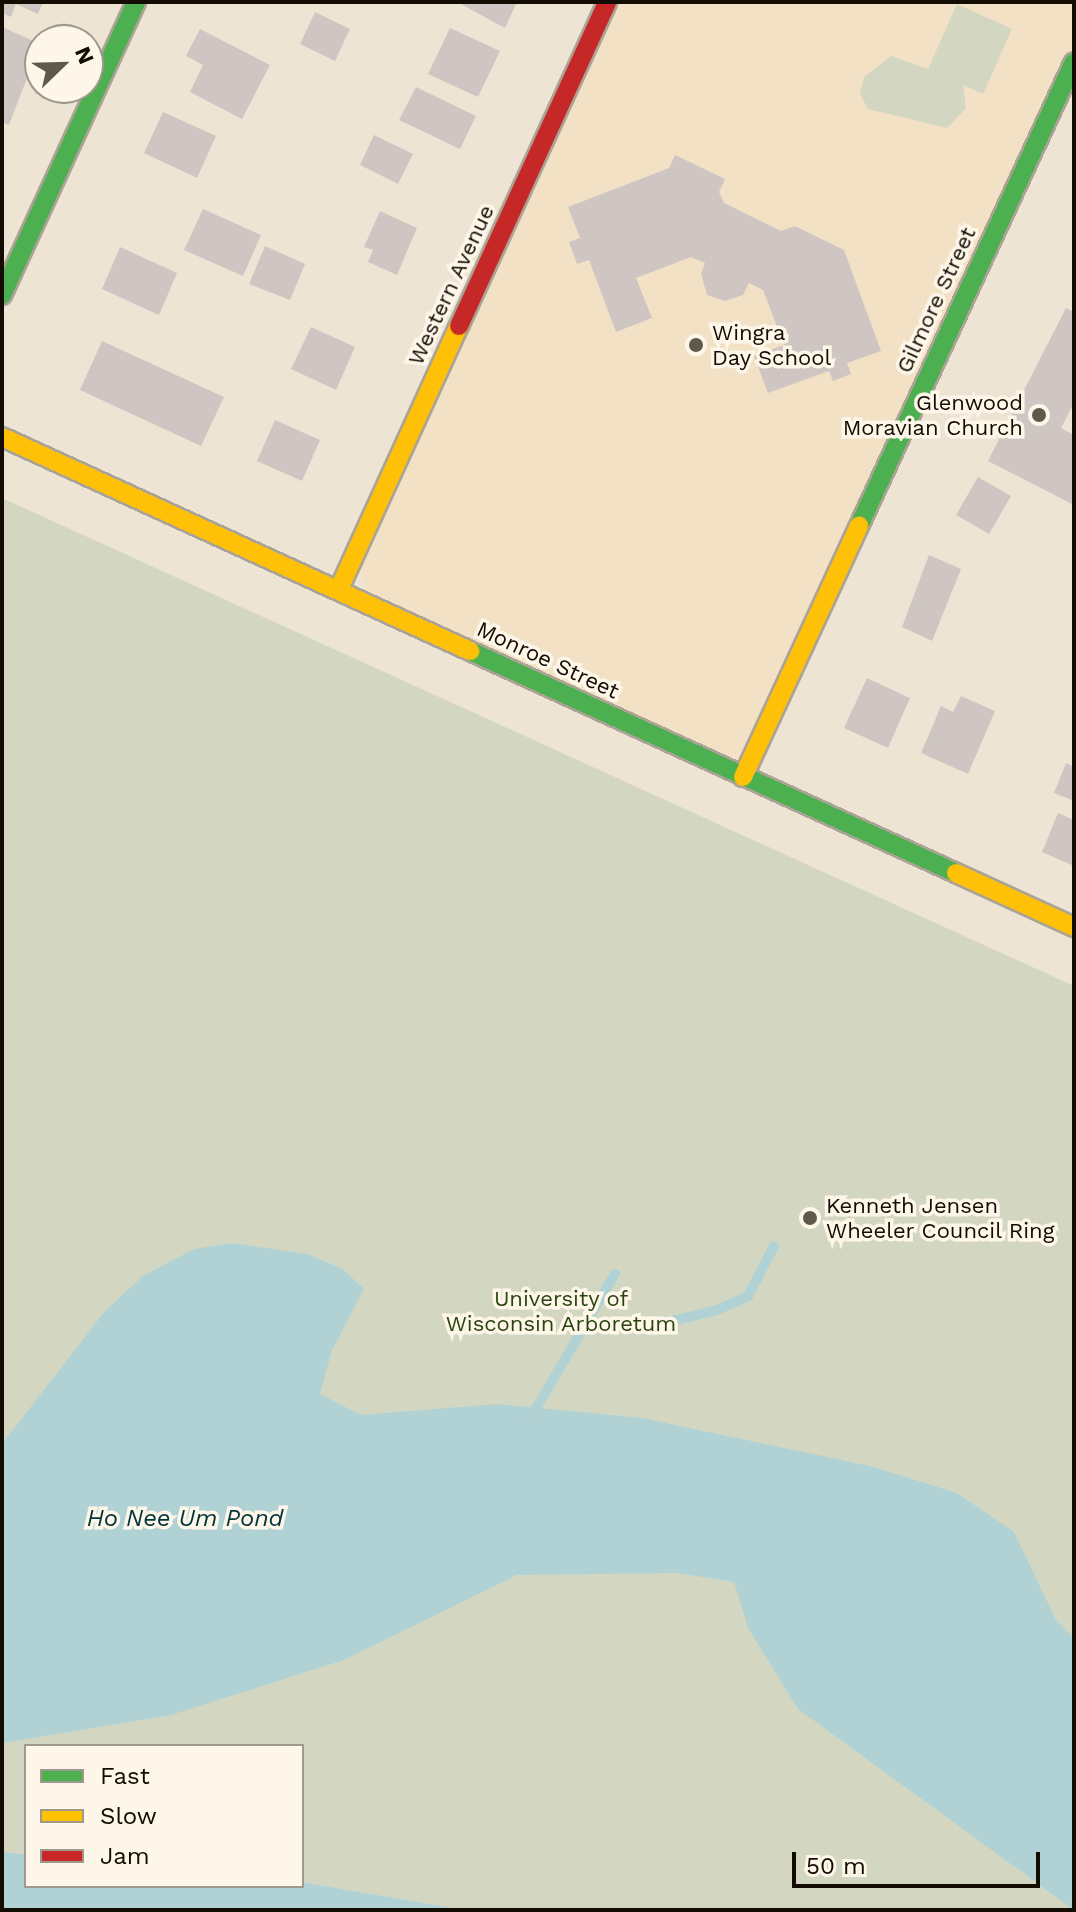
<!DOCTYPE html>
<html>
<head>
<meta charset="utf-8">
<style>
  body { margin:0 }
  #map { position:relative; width:1076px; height:1912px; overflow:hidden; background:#eee4d3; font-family:"Work Sans",sans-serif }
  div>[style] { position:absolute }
  .built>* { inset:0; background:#f2e1c5 }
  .green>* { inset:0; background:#d3d7c1 }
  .water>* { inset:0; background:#b1d2d4 }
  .stream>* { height:10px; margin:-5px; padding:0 5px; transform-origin:5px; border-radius:5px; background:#b1d2d4 }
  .building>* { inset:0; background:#cfc6c4 }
  .roads { filter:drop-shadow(2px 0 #aba396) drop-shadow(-2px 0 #aba396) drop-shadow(0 2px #aba396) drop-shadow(0 -2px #aba396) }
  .fast>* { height:18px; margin:-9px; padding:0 9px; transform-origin:9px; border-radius:9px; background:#4caf50 }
  .slow>* { height:18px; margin:-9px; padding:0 9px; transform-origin:9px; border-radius:9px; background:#ffc107 }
  .jam>* { height:18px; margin:-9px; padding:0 9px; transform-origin:9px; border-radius:9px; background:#c62828 }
  .dots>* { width:22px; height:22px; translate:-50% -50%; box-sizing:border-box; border:4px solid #fdf6e9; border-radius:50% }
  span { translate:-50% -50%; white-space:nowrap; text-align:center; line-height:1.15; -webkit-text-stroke:7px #fdf6e9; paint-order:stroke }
  .street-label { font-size:22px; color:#120c03 }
  .poi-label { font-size:22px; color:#120c03 }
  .left { translate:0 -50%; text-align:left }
  .right { translate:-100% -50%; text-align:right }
  .park-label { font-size:22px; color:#29440f }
  .water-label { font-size:24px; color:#01353c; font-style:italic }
  .frame { position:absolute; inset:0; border:4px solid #120c03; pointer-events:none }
  .legend { position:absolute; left:24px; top:1744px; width:280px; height:144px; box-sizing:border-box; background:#fdf6e9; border:2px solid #9f988d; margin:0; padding:10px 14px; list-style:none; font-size:24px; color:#120c03 }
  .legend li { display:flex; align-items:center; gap:16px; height:40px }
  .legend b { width:40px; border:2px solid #9f988d }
  .north { position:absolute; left:24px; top:24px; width:80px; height:80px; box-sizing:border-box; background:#fdf6e9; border:2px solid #9f988d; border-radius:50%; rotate:67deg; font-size:22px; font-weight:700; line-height:32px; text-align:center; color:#120c03 }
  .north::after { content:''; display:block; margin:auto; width:28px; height:36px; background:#5f584c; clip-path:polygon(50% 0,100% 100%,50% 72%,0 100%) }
  .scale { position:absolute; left:792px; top:1852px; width:248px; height:36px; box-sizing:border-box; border:4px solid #120c03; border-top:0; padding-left:10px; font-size:24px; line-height:28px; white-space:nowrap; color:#120c03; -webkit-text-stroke:6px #fdf6e9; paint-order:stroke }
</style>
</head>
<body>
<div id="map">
  <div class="built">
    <i style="clip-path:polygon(607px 2px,1074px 2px,1074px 62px,743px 777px,369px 603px,353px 551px)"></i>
  </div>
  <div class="green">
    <i style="clip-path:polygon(957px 4px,1012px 29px,983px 94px,963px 85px,966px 108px,947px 128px,868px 109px,860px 94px,864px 77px,891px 56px,928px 69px)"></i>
    <i style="clip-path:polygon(2px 498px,1074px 986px,1074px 1910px,465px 1910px,302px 1882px,302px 1746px,26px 1746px,26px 1854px,2px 1852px)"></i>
  </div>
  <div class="water">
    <i style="clip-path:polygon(232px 1243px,307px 1254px,343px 1269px,364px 1289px,332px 1350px,320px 1394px,361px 1415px,497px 1404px,642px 1418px,870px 1466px,957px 1493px,1014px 1532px,1056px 1620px,1074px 1638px,1074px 1910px,798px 1709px,748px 1628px,734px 1582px,677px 1573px,517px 1575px,344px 1660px,171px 1715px,2px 1743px,2px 1444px,105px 1311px,143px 1276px,194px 1249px)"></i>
    <i style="clip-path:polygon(2px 1852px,26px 1854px,26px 1886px,302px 1882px,465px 1910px,2px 1910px)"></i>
  </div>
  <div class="stream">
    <i style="left:583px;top:1326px;width:89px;rotate:-3.2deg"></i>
    <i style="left:672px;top:1321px;width:46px;rotate:-13.7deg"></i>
    <i style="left:717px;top:1310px;width:34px;rotate:-24deg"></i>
    <i style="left:748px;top:1296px;width:56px;rotate:-62.5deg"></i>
    <i style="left:531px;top:1417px;width:166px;rotate:-59.6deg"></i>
  </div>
  <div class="building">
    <i style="clip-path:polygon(2px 2px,43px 2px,38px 14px,16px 4px,11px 17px,2px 13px)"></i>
    <i style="clip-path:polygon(457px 2px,517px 2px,505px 28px)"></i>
    <i style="clip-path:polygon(315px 12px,350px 29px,335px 61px,300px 44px)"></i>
    <i style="clip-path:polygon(2px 27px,40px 44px,9px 125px,2px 122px)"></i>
    <i style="clip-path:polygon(450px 28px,500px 51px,478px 97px,428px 74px)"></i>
    <i style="clip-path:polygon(200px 29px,270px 65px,242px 119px,190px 92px,203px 65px,186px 56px)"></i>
    <i style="clip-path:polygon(416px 87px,476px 116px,460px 149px,399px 120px)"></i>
    <i style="clip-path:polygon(163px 112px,216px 136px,197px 178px,144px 153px)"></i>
    <i style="clip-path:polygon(374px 135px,413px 154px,398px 184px,360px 165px)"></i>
    <i style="clip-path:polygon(675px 155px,725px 179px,719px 192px,724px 203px,781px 231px,795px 226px,844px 250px,881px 351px,847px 363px,851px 374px,833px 381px,829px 371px,768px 393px,754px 356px,784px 345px,763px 290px,749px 283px,743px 295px,725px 301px,707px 295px,701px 274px,705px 263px,691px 257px,636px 278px,652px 318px,616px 332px,589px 260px,577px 264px,569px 242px,580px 238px,568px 207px,669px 168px)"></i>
    <i style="clip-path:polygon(203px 209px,261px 235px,243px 276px,184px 250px)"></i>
    <i style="clip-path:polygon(380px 211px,417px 228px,397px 275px,368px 262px,373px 250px,364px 247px)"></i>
    <i style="clip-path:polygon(265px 246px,305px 264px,290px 300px,249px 284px)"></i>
    <i style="clip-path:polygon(120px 247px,177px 273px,159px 315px,102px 289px)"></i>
    <i style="clip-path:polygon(1066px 308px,1074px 312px,1074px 403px,1061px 428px,1074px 435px,1074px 505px,988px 461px)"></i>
    <i style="clip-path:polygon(311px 327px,355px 347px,336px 390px,291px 369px)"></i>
    <i style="clip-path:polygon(102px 341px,224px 397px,201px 446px,80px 390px)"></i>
    <i style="clip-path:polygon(275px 420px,320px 440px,302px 481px,257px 461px)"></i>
    <i style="clip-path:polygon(978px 477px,1011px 496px,989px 534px,956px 515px)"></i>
    <i style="clip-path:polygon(929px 555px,961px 569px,932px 641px,902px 627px)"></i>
    <i style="clip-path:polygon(867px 678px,910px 698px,888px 748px,844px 728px)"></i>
    <i style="clip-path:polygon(961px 696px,995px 711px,968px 774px,921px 753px,941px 706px,953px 712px)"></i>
    <i style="clip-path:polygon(1066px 763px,1074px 767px,1074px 801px,1054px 793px)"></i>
    <i style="clip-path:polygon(1058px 813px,1074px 820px,1074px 866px,1042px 852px)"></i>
  </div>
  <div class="roads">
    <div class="fast">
      <i style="left:2px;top:295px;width:322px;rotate:-65.4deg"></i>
      <i style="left:859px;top:526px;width:511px;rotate:-65.14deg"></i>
      <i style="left:470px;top:651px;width:534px;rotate:24.55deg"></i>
    </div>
    <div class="slow">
      <i style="left:2px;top:437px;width:515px;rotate:24.57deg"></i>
      <i style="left:339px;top:589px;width:289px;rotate:-65.5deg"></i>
      <i style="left:743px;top:777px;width:277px;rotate:-65.2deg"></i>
      <i style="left:956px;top:873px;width:130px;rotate:24.6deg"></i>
    </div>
    <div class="jam">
      <i style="left:459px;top:326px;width:356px;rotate:-65.4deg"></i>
    </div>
  </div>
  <div class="dots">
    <i style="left:696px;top:345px;background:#5f584c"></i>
    <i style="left:1039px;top:415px;background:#5f584c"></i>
    <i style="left:810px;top:1218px;background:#5f584c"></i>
  </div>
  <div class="street-label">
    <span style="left:451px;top:285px;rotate:-65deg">Western Avenue</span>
    <span style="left:936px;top:300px;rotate:-65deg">Gilmore Street</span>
    <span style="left:548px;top:660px;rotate:25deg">Monroe Street</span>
  </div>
  <div class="poi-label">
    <span class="left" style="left:712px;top:345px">Wingra<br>Day School</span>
    <span class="right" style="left:1023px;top:415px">Glenwood<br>Moravian Church</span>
    <span class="left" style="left:826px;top:1218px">Kenneth Jensen<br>Wheeler Council Ring</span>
  </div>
  <div class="park-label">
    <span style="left:561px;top:1311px">University of<br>Wisconsin Arboretum</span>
  </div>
  <div class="water-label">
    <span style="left:185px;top:1519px">Ho Nee Um Pond</span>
  </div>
  <div class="frame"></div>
  <ul class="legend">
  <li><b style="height:10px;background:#4caf50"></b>Fast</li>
  <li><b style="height:10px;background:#ffc107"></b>Slow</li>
  <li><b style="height:10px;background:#c62828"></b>Jam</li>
  </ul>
  <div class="north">N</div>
  <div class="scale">50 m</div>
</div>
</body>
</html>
